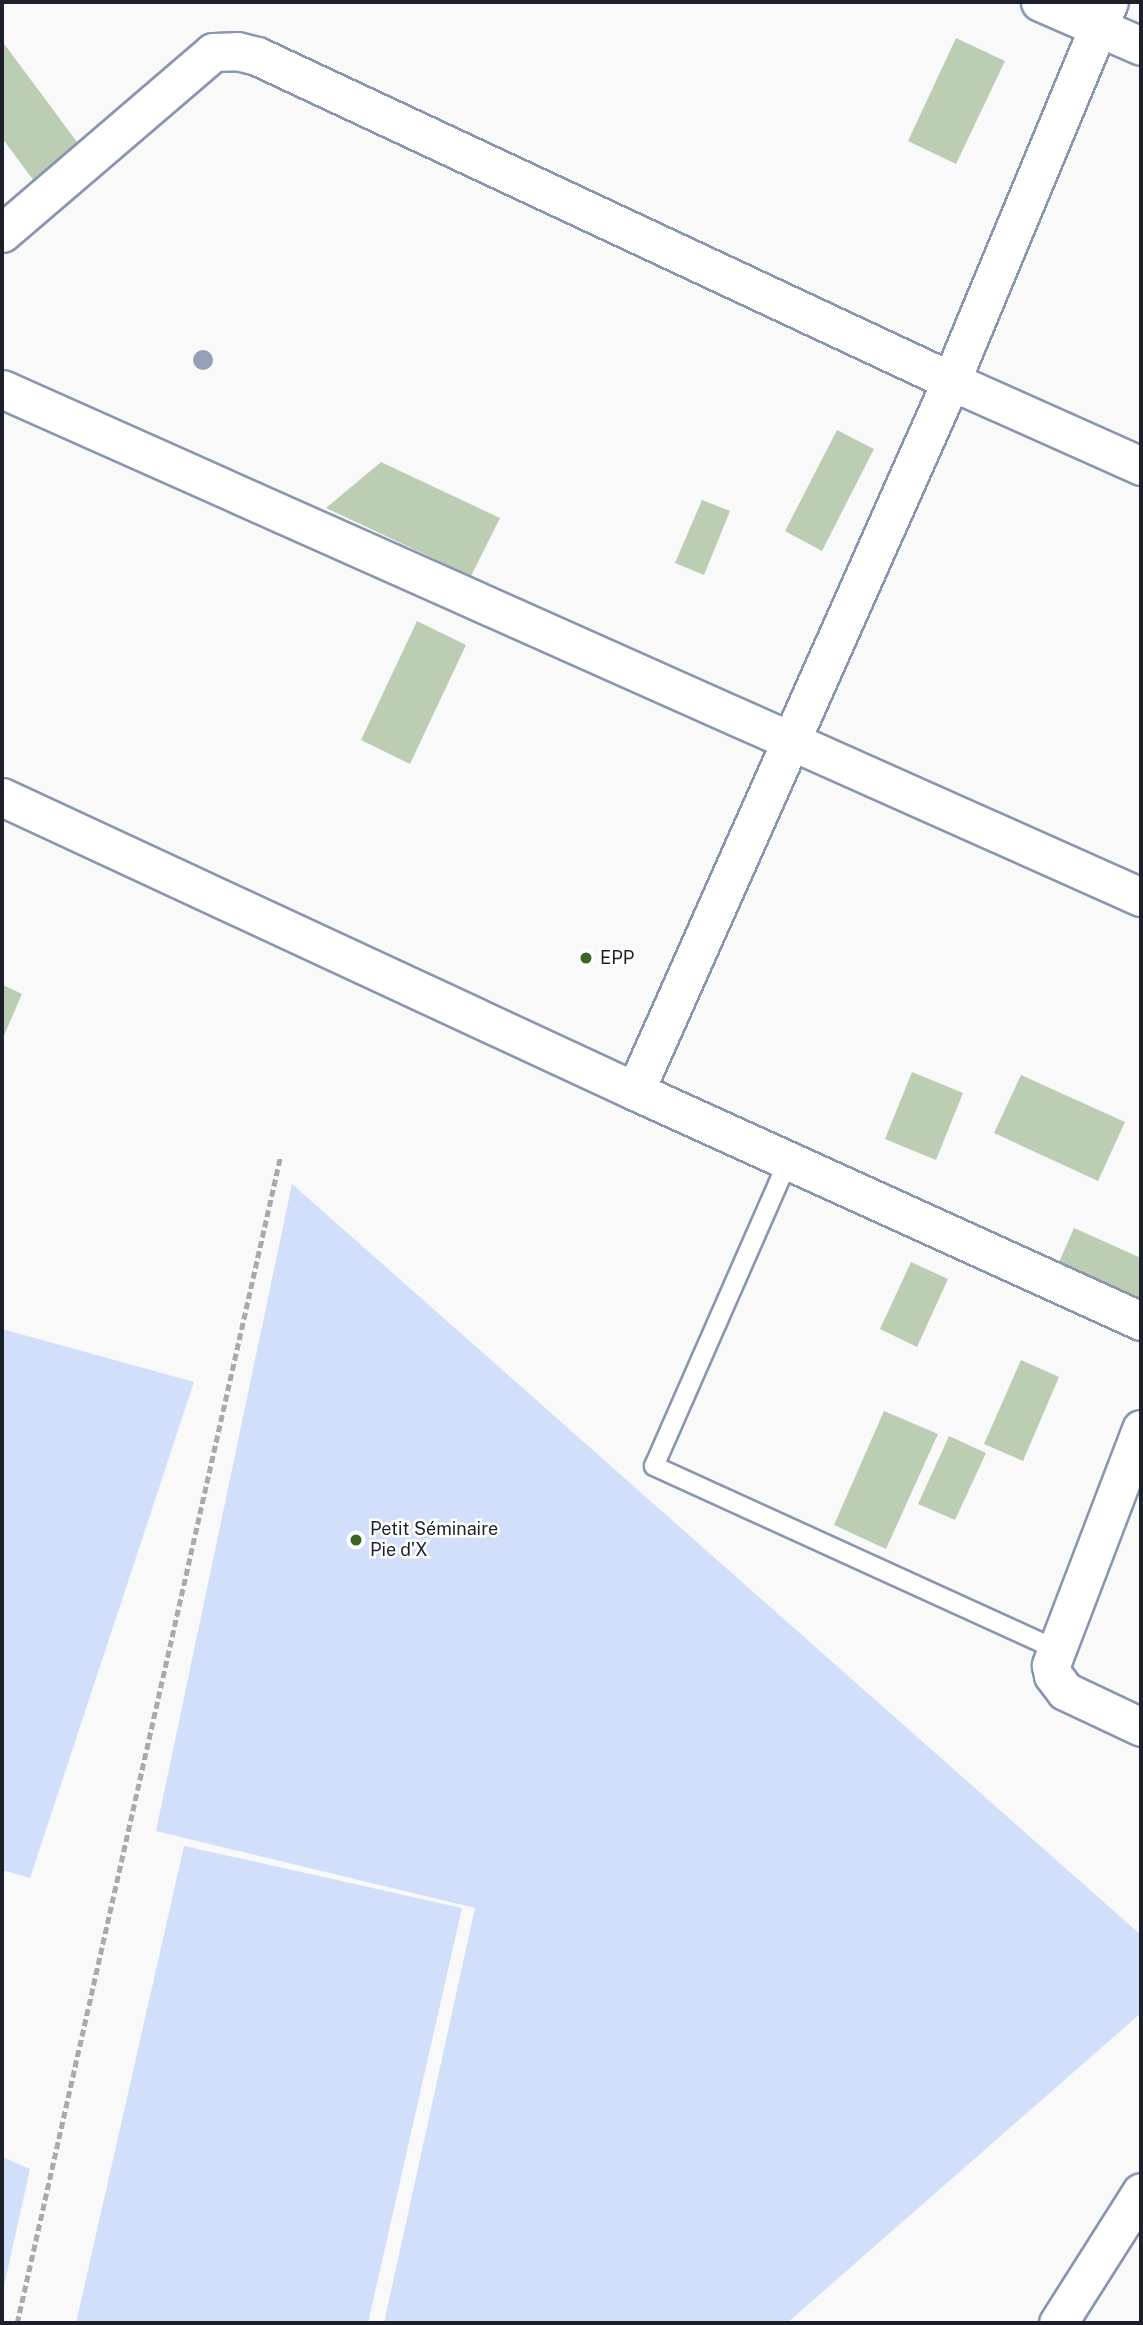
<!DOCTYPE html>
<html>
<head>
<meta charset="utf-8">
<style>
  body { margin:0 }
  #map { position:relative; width:1143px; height:2325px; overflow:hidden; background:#f9f9f9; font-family:"Public Sans",sans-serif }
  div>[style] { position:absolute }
  .green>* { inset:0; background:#d1dffb }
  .building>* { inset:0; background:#bbceb3 }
  .path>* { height:4.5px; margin-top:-2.25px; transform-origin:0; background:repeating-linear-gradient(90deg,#a8aaad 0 7px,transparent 0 10.5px) }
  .roads { filter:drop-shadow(2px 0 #8996b0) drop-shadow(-2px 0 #8996b0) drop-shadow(0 2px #8996b0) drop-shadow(0 -2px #8996b0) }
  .service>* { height:18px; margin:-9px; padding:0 9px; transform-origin:9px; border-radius:9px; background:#fff }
  .minor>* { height:37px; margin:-18.5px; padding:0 18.5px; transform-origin:18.5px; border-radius:18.5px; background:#fff }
  .trees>* { width:20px; height:20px; margin:-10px; border-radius:50%; background:#959fb7 }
  .dots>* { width:19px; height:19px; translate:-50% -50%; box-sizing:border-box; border:4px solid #fff; border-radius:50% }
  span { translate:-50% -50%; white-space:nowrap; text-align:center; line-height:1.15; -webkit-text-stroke:5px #fff; paint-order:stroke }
  .poi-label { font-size:18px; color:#1b202a }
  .left { translate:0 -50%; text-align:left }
  .frame { position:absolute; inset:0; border:4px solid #1b202a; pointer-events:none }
</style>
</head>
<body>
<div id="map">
  <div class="green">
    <i style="clip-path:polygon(292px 1184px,1141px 1935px,1141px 2013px,787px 2323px,384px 2323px,475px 1908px,156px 1831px)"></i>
    <i style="clip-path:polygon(2px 1329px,194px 1382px,30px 1878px,2px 1870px)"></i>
    <i style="clip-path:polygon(184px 1846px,462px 1908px,368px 2323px,76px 2323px)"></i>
    <i style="clip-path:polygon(2px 2157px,30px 2169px,2px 2295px)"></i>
  </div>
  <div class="building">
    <i style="clip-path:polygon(956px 38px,1005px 61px,956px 164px,908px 141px)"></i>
    <i style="clip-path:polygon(2px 41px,80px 146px,34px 181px,2px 138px)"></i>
    <i style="clip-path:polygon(837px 430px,874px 449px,822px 551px,785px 531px)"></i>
    <i style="clip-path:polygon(381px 462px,500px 518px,471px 576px,326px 508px)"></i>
    <i style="clip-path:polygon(702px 500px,730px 511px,704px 575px,675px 563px)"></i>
    <i style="clip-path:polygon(417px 621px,466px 645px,410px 764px,361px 740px)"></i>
    <i style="clip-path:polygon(3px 985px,22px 994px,2px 1040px,2px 988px)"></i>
    <i style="clip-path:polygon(912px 1072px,963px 1093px,936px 1160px,885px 1139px)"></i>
    <i style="clip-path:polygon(1021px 1075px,1125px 1122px,1098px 1181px,994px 1133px)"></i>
    <i style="clip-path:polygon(1074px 1228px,1141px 1258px,1141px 1307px,1056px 1269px)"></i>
    <i style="clip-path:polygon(911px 1262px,948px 1279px,917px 1347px,880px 1329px)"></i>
    <i style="clip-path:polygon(1021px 1360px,1059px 1377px,1023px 1461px,984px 1444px)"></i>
    <i style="clip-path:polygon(884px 1411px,938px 1434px,886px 1549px,834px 1525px)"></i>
    <i style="clip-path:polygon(949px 1436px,986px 1453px,955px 1520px,918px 1504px)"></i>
  </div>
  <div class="path">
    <i style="left:17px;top:2323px;width:1194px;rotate:-77.28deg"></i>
  </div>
  <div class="roads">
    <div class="service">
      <i style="left:788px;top:1161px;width:333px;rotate:113.7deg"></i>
      <i style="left:654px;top:1466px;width:443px;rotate:24.5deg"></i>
    </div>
    <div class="minor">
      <i style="left:1040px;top:2px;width:110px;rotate:23.5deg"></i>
      <i style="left:2px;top:233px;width:278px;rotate:-40.6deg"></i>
      <i style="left:213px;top:52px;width:24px;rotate:-2deg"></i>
      <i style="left:237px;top:51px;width:21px;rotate:14deg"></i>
      <i style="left:257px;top:56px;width:766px;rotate:25.09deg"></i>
      <i style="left:951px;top:381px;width:208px;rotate:24.1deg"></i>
      <i style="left:2px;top:389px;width:1247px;rotate:24.04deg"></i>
      <i style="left:2px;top:797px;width:698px;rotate:24.91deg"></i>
      <i style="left:635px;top:1091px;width:556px;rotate:24.44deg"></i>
      <i style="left:635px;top:1091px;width:777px;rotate:-66.01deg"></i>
      <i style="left:951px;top:381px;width:411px;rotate:-67.4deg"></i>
      <i style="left:1141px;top:1429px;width:253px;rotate:110.9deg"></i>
      <i style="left:1051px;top:1665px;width:10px;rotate:79deg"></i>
      <i style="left:1053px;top:1675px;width:20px;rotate:53deg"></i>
      <i style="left:1065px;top:1691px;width:84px;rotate:25.3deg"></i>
      <i style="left:1058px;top:2323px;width:155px;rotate:-57.6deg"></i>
    </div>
  </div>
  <div class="trees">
    <i style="left:203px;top:360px"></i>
  </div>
  <div class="dots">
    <i style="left:586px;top:958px;background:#3b6623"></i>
    <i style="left:356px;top:1540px;background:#3b6623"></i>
  </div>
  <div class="poi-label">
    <span class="left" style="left:600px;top:958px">EPP</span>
    <span class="left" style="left:370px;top:1540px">Petit Séminaire<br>Pie d'X</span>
  </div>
  <div class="frame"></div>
</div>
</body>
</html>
